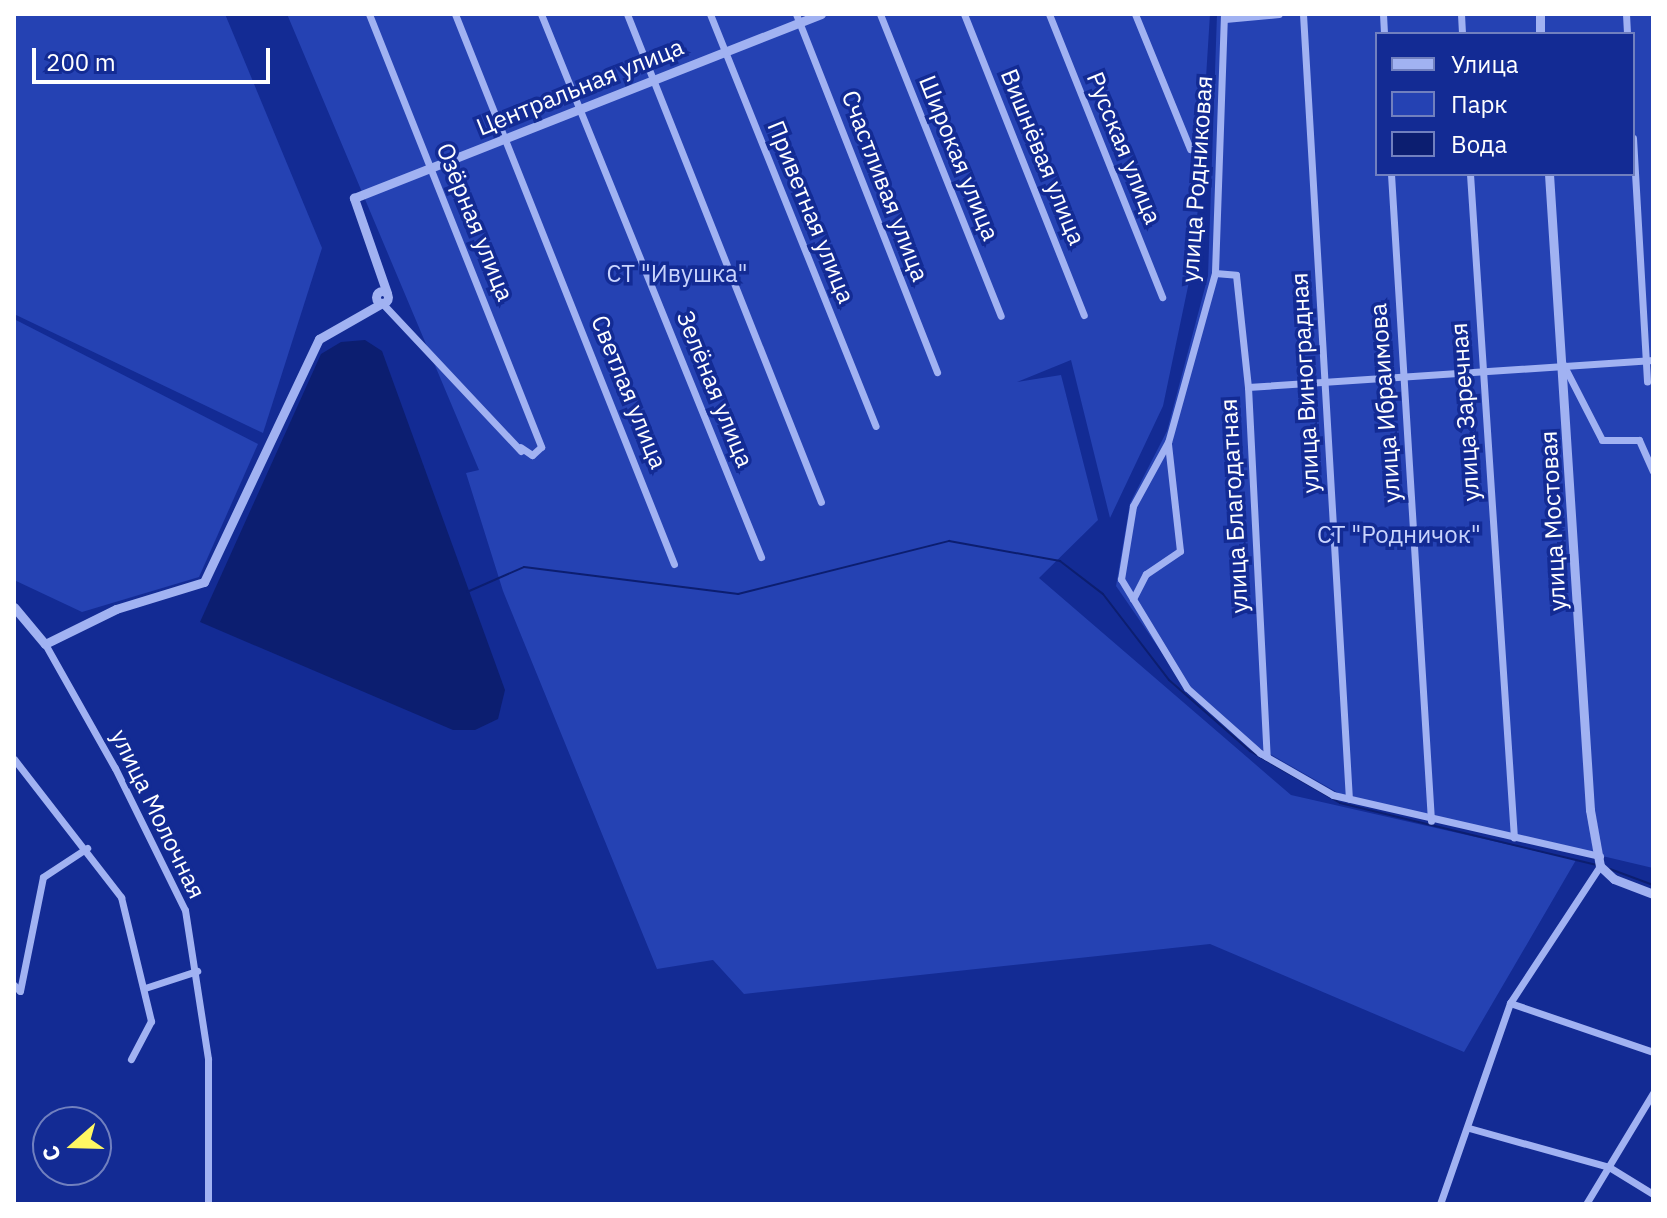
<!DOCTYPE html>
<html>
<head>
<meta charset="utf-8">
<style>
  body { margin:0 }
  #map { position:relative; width:1667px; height:1218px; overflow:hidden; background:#132b94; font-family:"IBM Plex Sans",sans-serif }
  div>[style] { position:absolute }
  .green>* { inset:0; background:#2542b3 }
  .water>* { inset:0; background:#0c1e70 }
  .stream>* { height:2px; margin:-1px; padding:0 1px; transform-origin:1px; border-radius:1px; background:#0c1e70 }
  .minor>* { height:7px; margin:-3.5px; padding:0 3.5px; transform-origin:3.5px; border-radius:3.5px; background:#a1b2f2 }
  .tertiary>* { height:9px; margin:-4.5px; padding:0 4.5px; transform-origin:4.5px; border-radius:4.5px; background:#a1b2f2 }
  .tertiary>.ring { margin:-4.5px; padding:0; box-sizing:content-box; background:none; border:9px solid #a1b2f2; border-radius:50% }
  span { translate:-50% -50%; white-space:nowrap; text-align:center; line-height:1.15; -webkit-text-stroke:7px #132b94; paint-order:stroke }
  .street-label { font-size:24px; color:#fff }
  .park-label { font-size:24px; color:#c9d4fd }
  .frame { position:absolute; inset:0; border:16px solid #fff; pointer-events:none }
  .legend { position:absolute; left:1375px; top:32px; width:260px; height:144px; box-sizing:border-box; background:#132b94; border:2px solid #7180bf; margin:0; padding:10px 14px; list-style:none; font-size:24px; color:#fff }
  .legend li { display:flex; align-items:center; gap:16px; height:40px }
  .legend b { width:40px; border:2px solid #7180bf }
  .north { position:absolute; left:32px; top:1106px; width:80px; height:80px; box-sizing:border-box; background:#132b94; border:2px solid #7180bf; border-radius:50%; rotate:250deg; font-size:22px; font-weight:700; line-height:32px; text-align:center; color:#fff }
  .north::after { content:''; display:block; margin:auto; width:28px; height:36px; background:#fff863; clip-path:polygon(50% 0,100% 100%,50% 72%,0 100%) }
  .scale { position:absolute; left:32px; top:48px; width:238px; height:36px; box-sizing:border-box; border:4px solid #fff; border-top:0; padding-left:10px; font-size:24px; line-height:28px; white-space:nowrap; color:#fff; -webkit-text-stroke:6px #132b94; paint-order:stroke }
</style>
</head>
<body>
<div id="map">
  <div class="green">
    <i style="clip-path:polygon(14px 14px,225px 14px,322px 248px,263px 433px,14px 314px)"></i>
    <i style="clip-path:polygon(287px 14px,1210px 14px,1195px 253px,1163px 406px,1110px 518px,1071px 360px,1017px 382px,1061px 375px,1098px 520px,1039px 578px,1291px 795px,1576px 860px,1464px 1052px,1210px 944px,744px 994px,713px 960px,657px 969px,503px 591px,466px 473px,479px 470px)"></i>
    <i style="clip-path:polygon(evenodd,1217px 14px,1653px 14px,1653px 868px,1340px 794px,1254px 745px,1189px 692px,1116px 586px,1130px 503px,1167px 431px,1208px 276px,1217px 14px,1377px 34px,1633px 34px,1633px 174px,1377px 174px,1377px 34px)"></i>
    <i style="clip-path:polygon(14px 319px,258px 444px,199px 577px,82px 612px,14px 580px)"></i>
  </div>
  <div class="water">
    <i style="clip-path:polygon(365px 340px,382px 351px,505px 690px,498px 719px,475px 730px,453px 730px,200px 622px,321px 354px,341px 342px)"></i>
  </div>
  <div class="stream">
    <i style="left:467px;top:592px;width:62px;rotate:-23.7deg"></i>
    <i style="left:524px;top:567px;width:216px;rotate:7.2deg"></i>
    <i style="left:738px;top:594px;width:218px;rotate:-14.1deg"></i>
    <i style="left:949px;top:541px;width:113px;rotate:10.2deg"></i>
    <i style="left:1060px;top:561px;width:54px;rotate:37.5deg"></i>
    <i style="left:1103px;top:594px;width:108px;rotate:52.5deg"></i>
    <i style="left:1169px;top:680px;width:108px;rotate:41.2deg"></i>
    <i style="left:1250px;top:751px;width:104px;rotate:30deg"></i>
    <i style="left:1340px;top:803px;width:263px;rotate:13.6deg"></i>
    <i style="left:1610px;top:869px;width:46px;rotate:20.4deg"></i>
  </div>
  <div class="minor">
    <i style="left:369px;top:14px;width:466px;rotate:68.3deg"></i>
    <i style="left:541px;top:447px;width:12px;rotate:138deg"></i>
    <i style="left:532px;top:455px;width:14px;rotate:-146deg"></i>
    <i style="left:455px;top:14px;width:592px;rotate:68.29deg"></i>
    <i style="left:541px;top:14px;width:586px;rotate:67.94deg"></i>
    <i style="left:627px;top:14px;width:525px;rotate:68.32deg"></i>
    <i style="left:710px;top:14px;width:444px;rotate:68.1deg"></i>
    <i style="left:796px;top:14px;width:385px;rotate:68.5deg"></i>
    <i style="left:880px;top:14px;width:325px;rotate:68.2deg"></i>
    <i style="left:964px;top:14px;width:324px;rotate:68.3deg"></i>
    <i style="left:1049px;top:14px;width:305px;rotate:68.2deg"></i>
    <i style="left:1135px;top:14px;width:146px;rotate:67.8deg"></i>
    <i style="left:1224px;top:14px;width:259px;rotate:92deg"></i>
    <i style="left:1215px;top:273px;width:175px;rotate:105.5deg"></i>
    <i style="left:1168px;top:442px;width:73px;rotate:118.7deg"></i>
    <i style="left:1133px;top:506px;width:74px;rotate:99.3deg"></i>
    <i style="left:1121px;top:579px;width:127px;rotate:58.8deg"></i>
    <i style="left:1187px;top:688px;width:98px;rotate:41.7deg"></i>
    <i style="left:1260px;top:753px;width:84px;rotate:29.9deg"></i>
    <i style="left:1333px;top:795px;width:274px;rotate:12.9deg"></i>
    <i style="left:1303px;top:14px;width:786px;rotate:86.65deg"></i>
    <i style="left:1383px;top:14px;width:20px;rotate:87deg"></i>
    <i style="left:1461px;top:14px;width:20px;rotate:87deg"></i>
    <i style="left:1626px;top:14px;width:20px;rotate:87deg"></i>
    <i style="left:1225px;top:19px;width:54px;rotate:-5.3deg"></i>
    <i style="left:1633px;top:138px;width:244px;rotate:86.7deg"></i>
    <i style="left:1391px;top:174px;width:648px;rotate:86.46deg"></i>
    <i style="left:1470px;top:174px;width:665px;rotate:86.21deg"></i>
    <i style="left:1215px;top:273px;width:21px;rotate:5deg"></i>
    <i style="left:1236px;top:275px;width:113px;rotate:83.9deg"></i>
    <i style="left:1248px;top:387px;width:370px;rotate:87.1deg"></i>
    <i style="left:382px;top:303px;width:203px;rotate:46.8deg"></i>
    <i style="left:1563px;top:364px;width:85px;rotate:62.8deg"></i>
    <i style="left:1602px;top:440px;width:37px"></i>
    <i style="left:1639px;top:440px;width:34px;rotate:66deg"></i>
    <i style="left:1248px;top:387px;width:406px;rotate:-3.8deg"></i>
    <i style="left:1133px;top:599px;width:28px;rotate:-63deg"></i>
    <i style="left:1146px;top:574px;width:41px;rotate:-34.1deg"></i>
    <i style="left:1180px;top:551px;width:108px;rotate:-96.4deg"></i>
    <i style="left:45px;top:644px;width:142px;rotate:60.6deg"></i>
    <i style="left:115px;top:768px;width:158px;rotate:63.8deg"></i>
    <i style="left:185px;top:910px;width:151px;rotate:81.2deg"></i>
    <i style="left:208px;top:1059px;width:145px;rotate:90deg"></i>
    <i style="left:14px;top:759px;width:175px;rotate:52.2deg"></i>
    <i style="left:121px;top:897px;width:128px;rotate:76.4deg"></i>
    <i style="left:151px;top:1021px;width:43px;rotate:117.8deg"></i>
    <i style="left:14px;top:985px;width:8px;rotate:45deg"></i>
    <i style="left:20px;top:991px;width:116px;rotate:-78.6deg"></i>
    <i style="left:43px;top:877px;width:53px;rotate:-33.4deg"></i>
    <i style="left:145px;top:988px;width:55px;rotate:-18.1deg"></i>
    <i style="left:1510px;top:1003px;width:151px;rotate:18.9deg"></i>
    <i style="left:1469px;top:1128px;width:145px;rotate:15.6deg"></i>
    <i style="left:1609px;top:1167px;width:52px;rotate:31.5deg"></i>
    <i style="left:1440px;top:1204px;width:213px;rotate:-70.8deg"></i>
    <i style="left:1510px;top:1003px;width:164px;rotate:-56.7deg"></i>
    <i style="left:1586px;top:1204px;width:130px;rotate:-58.9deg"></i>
  </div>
  <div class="tertiary">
    <i style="left:1540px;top:14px;width:20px;rotate:90deg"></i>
    <i style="left:1549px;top:174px;width:637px;rotate:86.31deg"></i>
    <i style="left:1590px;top:810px;width:57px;rotate:79.9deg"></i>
    <i style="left:1600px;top:866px;width:19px;rotate:43deg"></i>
    <i style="left:1614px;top:879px;width:42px;rotate:21deg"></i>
    <i class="ring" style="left:376px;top:291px;width:3px;height:3px"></i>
    <i style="left:387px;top:293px;width:101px;rotate:-109.2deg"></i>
    <i style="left:354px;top:198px;width:502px;rotate:-21.5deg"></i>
    <i style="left:14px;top:607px;width:48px;rotate:50deg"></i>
    <i style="left:45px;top:644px;width:79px;rotate:-26.2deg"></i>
    <i style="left:116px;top:609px;width:92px;rotate:-17.1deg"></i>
    <i style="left:204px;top:582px;width:269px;rotate:-64.7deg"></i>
    <i style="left:319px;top:339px;width:73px;rotate:-29.7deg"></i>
  </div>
  <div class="street-label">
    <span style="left:580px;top:87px;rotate:-22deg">Центральная улица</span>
    <span style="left:1124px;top:148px;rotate:68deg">Русская улица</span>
    <span style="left:1043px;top:157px;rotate:68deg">Вишнёвая улица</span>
    <span style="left:959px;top:158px;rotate:68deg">Широкая улица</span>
    <span style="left:1197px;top:179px;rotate:-86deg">улица Родниковая</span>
    <span style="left:885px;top:186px;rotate:69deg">Счастливая улица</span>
    <span style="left:811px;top:212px;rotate:68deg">Приветная улица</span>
    <span style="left:475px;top:222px;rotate:68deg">Озёрная улица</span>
    <span style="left:1305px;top:383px;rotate:-93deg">улица Виноградная</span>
    <span style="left:715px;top:389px;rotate:68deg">Зелёная улица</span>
    <span style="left:629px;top:392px;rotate:68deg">Светлая улица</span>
    <span style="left:1385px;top:403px;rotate:-94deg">улица Ибраимова</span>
    <span style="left:1465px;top:412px;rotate:-94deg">улица Заречная</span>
    <span style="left:1234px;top:506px;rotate:-93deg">улица Благодатная</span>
    <span style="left:1553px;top:521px;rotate:-93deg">улица Мостовая</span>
    <span style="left:158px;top:814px;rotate:64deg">улица Молочная</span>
  </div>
  <div class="park-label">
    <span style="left:677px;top:274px">СТ "Ивушка"</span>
    <span style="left:1399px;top:535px">СТ "Родничок"</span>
  </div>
  <div class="frame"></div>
  <ul class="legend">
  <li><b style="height:10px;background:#a1b2f2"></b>Улица</li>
  <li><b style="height:22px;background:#2542b3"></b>Парк</li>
  <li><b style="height:22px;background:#0c1e70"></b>Вода</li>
  </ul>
  <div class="north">С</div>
  <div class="scale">200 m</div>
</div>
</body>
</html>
